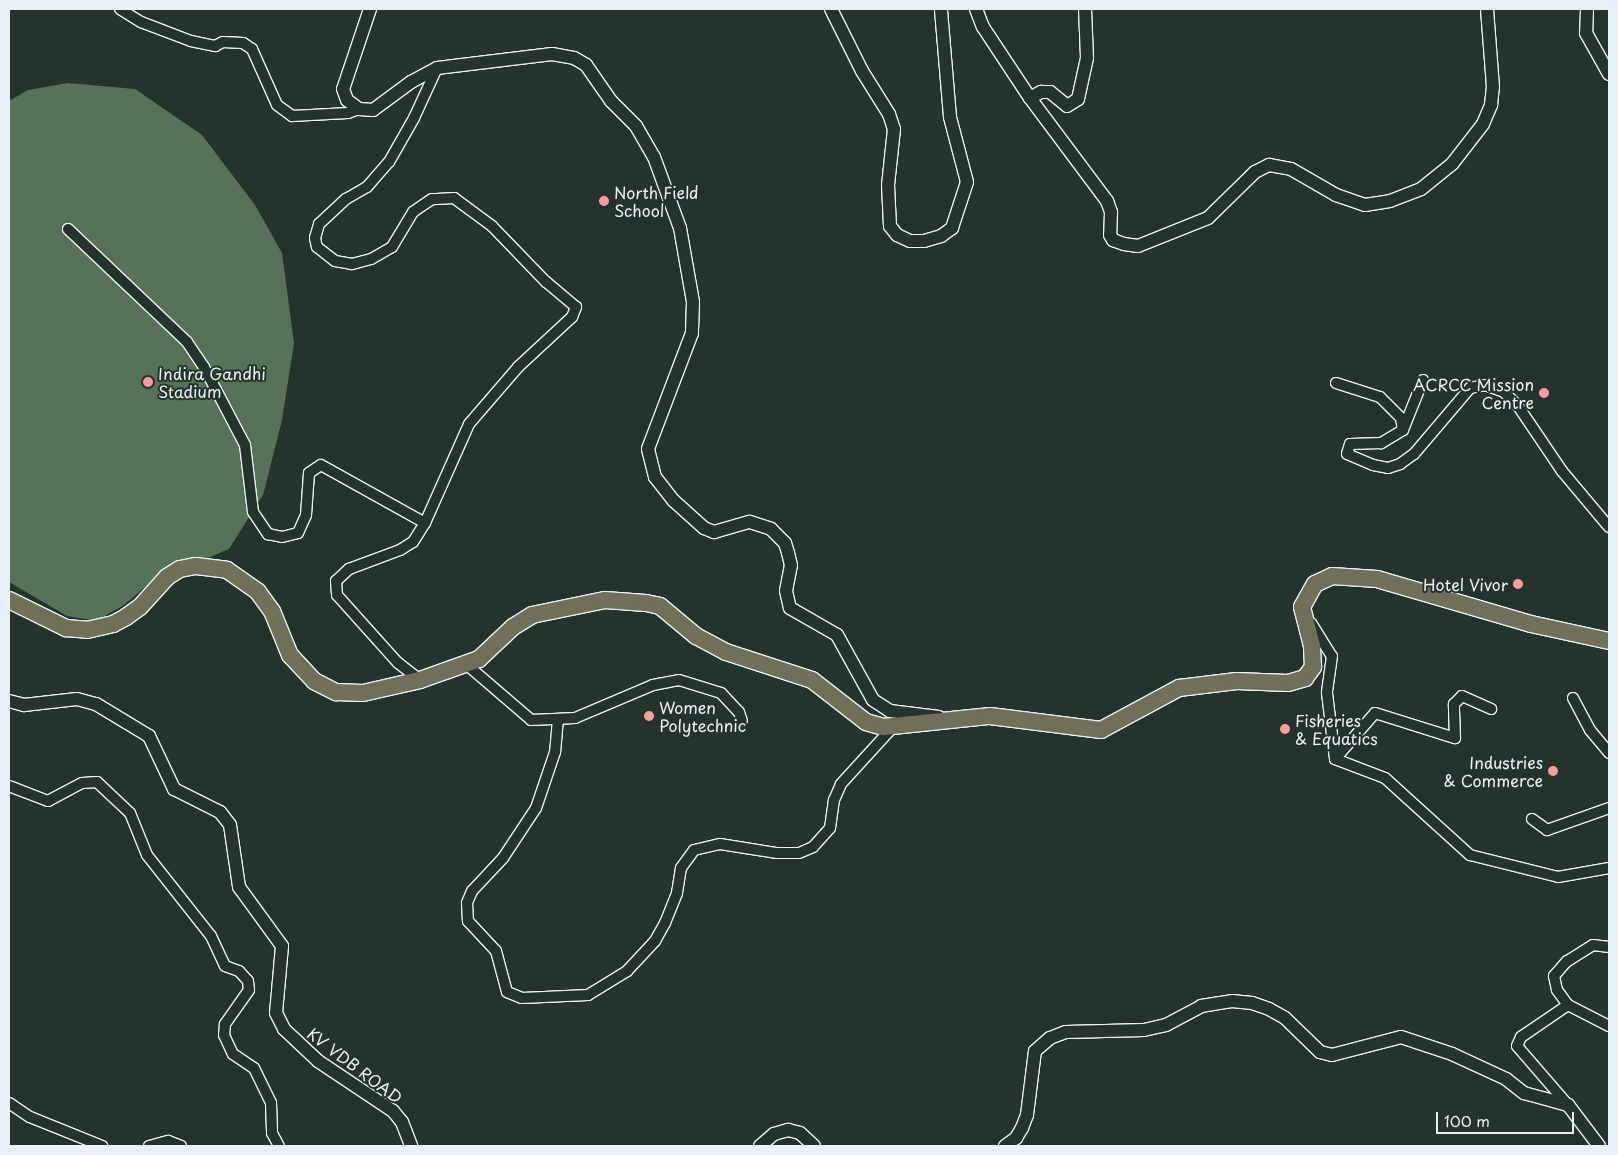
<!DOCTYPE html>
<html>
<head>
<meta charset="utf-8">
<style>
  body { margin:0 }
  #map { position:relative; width:1618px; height:1155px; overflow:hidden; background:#26332d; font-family:"Playpen Sans",sans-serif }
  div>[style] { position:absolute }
  .green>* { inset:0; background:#567259 }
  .roads { filter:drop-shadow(1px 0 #e8f1f8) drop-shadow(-1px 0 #e8f1f8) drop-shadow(0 1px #e8f1f8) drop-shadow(0 -1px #e8f1f8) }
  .minor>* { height:10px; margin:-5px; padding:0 5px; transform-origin:5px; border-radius:5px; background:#26332d }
  .tertiary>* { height:12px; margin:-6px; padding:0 6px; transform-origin:6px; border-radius:6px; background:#26332d }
  .trunk>* { height:16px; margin:-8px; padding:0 8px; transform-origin:8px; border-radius:8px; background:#716e59 }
  .dots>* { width:14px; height:14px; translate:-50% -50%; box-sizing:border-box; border:2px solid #26332d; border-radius:50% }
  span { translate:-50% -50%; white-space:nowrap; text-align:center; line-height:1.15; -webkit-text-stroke:4px #26332d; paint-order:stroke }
  .poi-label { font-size:16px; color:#e8f1f8 }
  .left { translate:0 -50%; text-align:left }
  .right { translate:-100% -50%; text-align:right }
  .street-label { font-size:16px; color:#e8f1f8 }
  .frame { position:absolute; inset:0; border:10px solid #e8f1f8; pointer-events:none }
  .scale { position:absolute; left:1436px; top:1112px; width:138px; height:22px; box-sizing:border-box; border:2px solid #e8f1f8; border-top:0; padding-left:6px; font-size:15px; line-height:18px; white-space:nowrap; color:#e8f1f8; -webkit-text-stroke:4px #26332d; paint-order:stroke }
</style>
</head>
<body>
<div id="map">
  <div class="green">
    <i style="clip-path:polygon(68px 83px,135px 89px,202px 135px,255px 205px,282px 253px,294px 343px,282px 420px,263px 495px,229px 549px,205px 559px,174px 562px,124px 605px,96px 621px,67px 616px,9px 582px,9px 101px,28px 90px)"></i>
  </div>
  <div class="roads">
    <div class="minor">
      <i style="left:120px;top:9px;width:25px;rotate:32deg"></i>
      <i style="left:141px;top:22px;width:53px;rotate:20.8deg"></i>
      <i style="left:191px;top:41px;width:25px;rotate:12deg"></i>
      <i style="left:215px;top:46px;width:9px;rotate:-27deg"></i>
      <i style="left:223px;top:42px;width:20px;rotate:3deg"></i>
      <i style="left:243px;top:43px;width:11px;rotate:34deg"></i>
      <i style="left:252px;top:49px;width:61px;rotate:65.9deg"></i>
      <i style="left:277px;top:105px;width:19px;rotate:36deg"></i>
      <i style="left:292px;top:116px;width:56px;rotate:-3.1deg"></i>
      <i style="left:348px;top:113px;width:12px;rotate:-20deg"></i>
      <i style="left:68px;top:229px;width:164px;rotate:43.5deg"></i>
      <i style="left:187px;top:342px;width:30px;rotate:56deg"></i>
      <i style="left:204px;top:367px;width:88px;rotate:62.3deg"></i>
      <i style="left:245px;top:445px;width:67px;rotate:83.2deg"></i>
      <i style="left:253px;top:512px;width:27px;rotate:56deg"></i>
      <i style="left:268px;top:534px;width:14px;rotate:12deg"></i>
      <i style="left:282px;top:537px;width:16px;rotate:-14deg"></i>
      <i style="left:298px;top:533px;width:20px;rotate:-66deg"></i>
      <i style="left:306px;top:515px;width:42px;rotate:-85.9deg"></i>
      <i style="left:309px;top:473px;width:14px;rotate:-34deg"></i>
      <i style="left:321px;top:465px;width:119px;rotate:29.1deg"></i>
      <i style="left:1423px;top:380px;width:54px;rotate:111.8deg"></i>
      <i style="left:1403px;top:430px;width:26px;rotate:149deg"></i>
      <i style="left:1381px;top:443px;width:31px;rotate:178deg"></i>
      <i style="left:1350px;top:444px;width:10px;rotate:107deg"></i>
      <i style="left:1347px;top:454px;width:28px;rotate:23deg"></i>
      <i style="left:1373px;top:465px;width:15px;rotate:11deg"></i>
      <i style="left:1388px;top:468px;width:13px;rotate:-18deg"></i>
      <i style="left:1400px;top:464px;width:17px;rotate:-36deg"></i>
      <i style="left:1414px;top:454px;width:87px;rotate:-49.7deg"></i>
      <i style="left:1470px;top:388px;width:15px;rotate:-11deg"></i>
      <i style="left:1485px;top:385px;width:20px;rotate:20deg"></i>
      <i style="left:1504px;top:392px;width:20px;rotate:45deg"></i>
      <i style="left:1518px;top:406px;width:78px;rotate:55.9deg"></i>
      <i style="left:1562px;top:471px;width:73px;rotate:50deg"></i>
      <i style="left:1336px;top:383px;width:46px;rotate:17.7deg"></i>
      <i style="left:1380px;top:397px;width:30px;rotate:45deg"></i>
      <i style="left:1401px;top:418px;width:12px;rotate:81deg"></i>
      <i style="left:1311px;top:623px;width:39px;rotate:58deg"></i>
      <i style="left:1332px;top:656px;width:37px;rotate:98deg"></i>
      <i style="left:1327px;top:693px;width:66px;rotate:83.1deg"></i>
      <i style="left:1335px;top:759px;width:53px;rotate:20.8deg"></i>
      <i style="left:1385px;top:778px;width:115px;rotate:42.2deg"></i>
      <i style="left:1470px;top:855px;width:91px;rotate:14deg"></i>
      <i style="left:1558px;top:877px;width:52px;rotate:-10deg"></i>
      <i style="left:466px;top:664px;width:86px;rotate:40.7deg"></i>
      <i style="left:531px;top:720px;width:44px;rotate:-2.6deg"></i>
      <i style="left:575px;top:718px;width:85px;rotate:-22.9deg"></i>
      <i style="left:653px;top:685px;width:26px;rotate:-11deg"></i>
      <i style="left:679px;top:680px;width:44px;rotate:17.2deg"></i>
      <i style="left:721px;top:693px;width:26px;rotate:47deg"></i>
      <i style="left:739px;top:712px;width:9px;rotate:72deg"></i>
      <i style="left:420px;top:680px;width:28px;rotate:-142deg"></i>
      <i style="left:398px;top:663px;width:91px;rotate:-131.9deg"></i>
      <i style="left:337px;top:595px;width:14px;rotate:-94deg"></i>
      <i style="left:336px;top:581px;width:18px;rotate:-43deg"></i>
      <i style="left:349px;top:569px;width:54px;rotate:-20.4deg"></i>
      <i style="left:400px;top:550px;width:15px;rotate:-32deg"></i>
      <i style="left:413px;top:542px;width:22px;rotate:-58deg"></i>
      <i style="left:425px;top:523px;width:108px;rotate:-66deg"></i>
      <i style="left:469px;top:424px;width:75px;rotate:-49.3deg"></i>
      <i style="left:518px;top:367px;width:74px;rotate:-42.8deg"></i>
      <i style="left:572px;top:317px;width:11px;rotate:-68deg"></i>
      <i style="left:576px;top:307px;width:39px;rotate:-140deg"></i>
      <i style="left:546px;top:282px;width:78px;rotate:-134deg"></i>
      <i style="left:492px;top:226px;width:47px;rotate:-143.6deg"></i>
      <i style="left:454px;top:198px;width:22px;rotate:177deg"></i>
      <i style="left:432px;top:199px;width:11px;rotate:146deg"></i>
      <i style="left:423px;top:205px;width:12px;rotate:145deg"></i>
      <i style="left:413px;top:212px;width:41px;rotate:121deg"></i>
      <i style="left:392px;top:247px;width:24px;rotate:150deg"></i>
      <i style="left:371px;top:259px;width:20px;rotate:165deg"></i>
      <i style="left:352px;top:264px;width:17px;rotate:-170deg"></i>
      <i style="left:335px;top:261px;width:23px;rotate:-142deg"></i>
      <i style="left:317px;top:247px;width:9px;rotate:-103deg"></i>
      <i style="left:315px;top:238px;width:15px;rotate:-74deg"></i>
      <i style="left:319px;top:224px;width:37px;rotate:-43deg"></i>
      <i style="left:346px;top:199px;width:24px;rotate:-30deg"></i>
      <i style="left:367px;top:187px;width:33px;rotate:-49deg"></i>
      <i style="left:389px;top:162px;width:51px;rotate:-60.4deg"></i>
      <i style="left:414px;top:118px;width:55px;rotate:-65.3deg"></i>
      <i style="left:1573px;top:698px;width:36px;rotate:62deg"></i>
      <i style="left:1590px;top:730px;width:30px;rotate:50deg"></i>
      <i style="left:558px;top:719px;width:33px;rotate:95deg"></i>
      <i style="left:555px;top:752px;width:59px;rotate:108.7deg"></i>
      <i style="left:536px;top:808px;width:60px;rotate:123.4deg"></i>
      <i style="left:503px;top:858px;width:45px;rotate:133.2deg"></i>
      <i style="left:472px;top:891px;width:13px;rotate:113deg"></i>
      <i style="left:467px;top:903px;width:18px;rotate:87deg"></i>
      <i style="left:468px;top:921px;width:41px;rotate:47deg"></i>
      <i style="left:496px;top:951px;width:42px;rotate:75deg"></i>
      <i style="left:507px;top:992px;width:16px;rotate:22deg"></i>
      <i style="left:522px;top:998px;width:66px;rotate:-2.6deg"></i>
      <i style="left:588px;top:995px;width:46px;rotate:-31.6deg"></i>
      <i style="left:627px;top:971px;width:41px;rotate:-47deg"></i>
      <i style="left:655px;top:941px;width:21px;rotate:-61deg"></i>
      <i style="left:665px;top:923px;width:32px;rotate:-68deg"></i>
      <i style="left:677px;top:893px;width:25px;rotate:-81deg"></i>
      <i style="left:681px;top:868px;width:22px;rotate:-54deg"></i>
      <i style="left:694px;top:850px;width:27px;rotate:-13deg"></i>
      <i style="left:720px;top:844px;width:58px;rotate:9deg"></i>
      <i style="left:777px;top:853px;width:22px"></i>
      <i style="left:799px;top:853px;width:15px;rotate:-23deg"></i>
      <i style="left:813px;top:847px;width:25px;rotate:-48deg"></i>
      <i style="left:830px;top:828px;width:28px;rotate:-82deg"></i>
      <i style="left:834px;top:800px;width:17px;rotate:-66deg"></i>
      <i style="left:841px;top:784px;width:77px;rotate:-47.6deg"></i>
      <i style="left:1335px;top:759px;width:61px;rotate:-49deg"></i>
      <i style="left:1375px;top:713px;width:84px;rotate:17.4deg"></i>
      <i style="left:1455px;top:738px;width:34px;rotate:-92deg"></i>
      <i style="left:1454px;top:704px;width:11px;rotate:-45deg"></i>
      <i style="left:1462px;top:696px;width:32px;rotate:24deg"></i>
      <i style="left:9px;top:786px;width:42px;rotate:21deg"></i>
      <i style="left:48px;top:801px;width:38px;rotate:-28deg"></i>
      <i style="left:82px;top:783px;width:15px;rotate:-4deg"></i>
      <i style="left:97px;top:782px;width:45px;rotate:43.2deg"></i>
      <i style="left:130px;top:813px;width:45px;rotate:68deg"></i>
      <i style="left:147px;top:855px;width:103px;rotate:51.7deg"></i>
      <i style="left:211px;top:936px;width:33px;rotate:65deg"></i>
      <i style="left:225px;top:966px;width:15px;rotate:20deg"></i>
      <i style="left:239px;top:971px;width:13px;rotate:48deg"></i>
      <i style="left:248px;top:981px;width:9px;rotate:84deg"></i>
      <i style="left:249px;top:990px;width:42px;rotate:125.2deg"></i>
      <i style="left:225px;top:1024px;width:11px;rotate:95deg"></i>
      <i style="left:224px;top:1035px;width:21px;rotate:65deg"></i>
      <i style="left:233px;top:1054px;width:25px;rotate:34deg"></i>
      <i style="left:254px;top:1068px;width:39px;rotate:64deg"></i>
      <i style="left:271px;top:1103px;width:30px;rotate:88deg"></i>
      <i style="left:272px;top:1133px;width:15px;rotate:62deg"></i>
      <i style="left:1532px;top:819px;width:19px;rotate:36deg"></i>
      <i style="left:1547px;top:830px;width:66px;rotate:-19.5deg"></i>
      <i style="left:1609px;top:947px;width:16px;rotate:-173deg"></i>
      <i style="left:1593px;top:945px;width:31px;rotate:148deg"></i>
      <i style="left:1567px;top:961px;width:20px;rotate:131deg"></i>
      <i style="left:1554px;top:976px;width:14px;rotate:78deg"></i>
      <i style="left:1557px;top:990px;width:19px;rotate:54deg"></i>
      <i style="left:1568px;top:1005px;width:46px;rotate:27.1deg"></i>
      <i style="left:9px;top:1103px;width:25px;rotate:34deg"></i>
      <i style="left:30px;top:1117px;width:78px;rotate:21.9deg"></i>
      <i style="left:1568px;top:1105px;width:78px;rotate:-130.8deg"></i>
      <i style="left:1517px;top:1046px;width:10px;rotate:-66deg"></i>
      <i style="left:1521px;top:1037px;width:57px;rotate:-34.2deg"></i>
      <i style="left:149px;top:1146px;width:20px;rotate:-15deg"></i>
      <i style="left:168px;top:1141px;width:14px;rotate:21deg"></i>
    </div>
    <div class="tertiary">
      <i style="left:370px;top:9px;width:84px;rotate:108.6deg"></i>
      <i style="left:343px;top:89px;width:12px;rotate:70deg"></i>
      <i style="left:347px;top:100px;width:15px;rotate:37deg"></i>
      <i style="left:359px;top:109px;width:14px;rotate:4deg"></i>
      <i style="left:373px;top:110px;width:47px;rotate:-36.4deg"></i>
      <i style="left:411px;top:82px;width:30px;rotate:-28deg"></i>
      <i style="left:437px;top:68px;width:116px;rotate:-6.9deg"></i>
      <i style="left:552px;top:54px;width:22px;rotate:10deg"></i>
      <i style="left:574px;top:58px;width:14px;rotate:30deg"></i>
      <i style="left:586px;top:65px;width:44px;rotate:55.2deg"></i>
      <i style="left:611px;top:101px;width:35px;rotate:45deg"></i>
      <i style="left:636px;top:126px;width:36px;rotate:60deg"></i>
      <i style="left:654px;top:157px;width:76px;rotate:69.9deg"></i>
      <i style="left:680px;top:228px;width:75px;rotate:80deg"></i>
      <i style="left:693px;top:302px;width:31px;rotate:92deg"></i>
      <i style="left:692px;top:333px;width:124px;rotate:110.8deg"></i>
      <i style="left:648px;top:449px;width:29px;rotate:76deg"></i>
      <i style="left:655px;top:477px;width:31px;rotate:52deg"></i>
      <i style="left:674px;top:501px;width:40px;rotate:42deg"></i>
      <i style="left:704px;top:528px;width:11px;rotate:22deg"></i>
      <i style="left:714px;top:532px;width:37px;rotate:-16deg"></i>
      <i style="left:750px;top:522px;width:22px;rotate:18deg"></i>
      <i style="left:771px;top:529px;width:20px;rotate:45deg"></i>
      <i style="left:785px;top:543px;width:10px;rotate:73deg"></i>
      <i style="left:788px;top:553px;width:12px;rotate:76deg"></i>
      <i style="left:791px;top:565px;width:26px;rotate:101deg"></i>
      <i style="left:786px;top:591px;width:17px;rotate:77deg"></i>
      <i style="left:790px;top:608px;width:54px;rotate:29.9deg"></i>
      <i style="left:837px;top:635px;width:74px;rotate:61deg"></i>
      <i style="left:873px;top:700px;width:20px;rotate:33deg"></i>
      <i style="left:890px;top:711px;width:49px;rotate:7deg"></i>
      <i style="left:831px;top:9px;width:69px;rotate:63.4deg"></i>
      <i style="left:862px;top:71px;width:51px;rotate:57.9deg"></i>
      <i style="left:889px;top:114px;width:16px;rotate:72deg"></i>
      <i style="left:894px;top:129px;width:56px;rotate:96.1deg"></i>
      <i style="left:888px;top:185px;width:41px;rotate:87.2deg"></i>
      <i style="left:890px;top:226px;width:11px;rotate:52deg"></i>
      <i style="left:897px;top:235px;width:14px;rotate:25deg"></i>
      <i style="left:910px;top:241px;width:14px"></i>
      <i style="left:924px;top:241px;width:18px;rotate:-16deg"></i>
      <i style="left:941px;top:236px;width:14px;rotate:-36deg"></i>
      <i style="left:952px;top:228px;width:48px;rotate:-71.9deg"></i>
      <i style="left:967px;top:182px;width:67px;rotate:-104.7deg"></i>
      <i style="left:950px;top:117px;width:108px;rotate:-94.8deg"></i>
      <i style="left:976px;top:9px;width:19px;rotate:69deg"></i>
      <i style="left:983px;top:27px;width:85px;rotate:56.5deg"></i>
      <i style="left:1030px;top:98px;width:13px;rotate:-29deg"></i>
      <i style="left:1041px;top:92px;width:9px"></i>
      <i style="left:1050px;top:92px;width:22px;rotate:39deg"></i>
      <i style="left:1067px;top:106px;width:13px;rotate:-32deg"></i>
      <i style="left:1078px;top:99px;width:42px;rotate:-77.6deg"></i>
      <i style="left:1087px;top:58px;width:49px;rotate:-92.3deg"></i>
      <i style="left:1587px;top:9px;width:24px;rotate:92deg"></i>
      <i style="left:1586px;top:33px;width:47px;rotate:60.7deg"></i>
      <i style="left:1030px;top:98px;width:129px;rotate:53.2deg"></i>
      <i style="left:1107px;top:201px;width:12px;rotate:70deg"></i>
      <i style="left:1111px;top:212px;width:23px;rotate:92deg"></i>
      <i style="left:1110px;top:235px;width:6px;rotate:59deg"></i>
      <i style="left:1113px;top:240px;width:12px;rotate:20deg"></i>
      <i style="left:1124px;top:244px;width:14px;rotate:8deg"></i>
      <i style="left:1138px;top:246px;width:75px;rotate:-21.8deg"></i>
      <i style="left:1208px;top:218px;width:66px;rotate:-44.4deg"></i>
      <i style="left:1255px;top:172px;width:16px;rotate:-27deg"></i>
      <i style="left:1269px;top:165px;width:22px;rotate:10deg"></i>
      <i style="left:1291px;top:169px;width:52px;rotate:30deg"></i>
      <i style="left:1336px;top:195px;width:31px;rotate:19deg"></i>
      <i style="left:1365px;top:205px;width:25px;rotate:-9deg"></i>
      <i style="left:1390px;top:201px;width:33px;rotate:-21deg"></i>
      <i style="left:1421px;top:189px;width:40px;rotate:-39deg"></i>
      <i style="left:1452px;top:164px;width:51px;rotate:-52.2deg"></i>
      <i style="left:1483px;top:124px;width:21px;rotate:-67deg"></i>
      <i style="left:1491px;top:105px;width:18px;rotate:-84deg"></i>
      <i style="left:1493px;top:87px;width:78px;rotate:-94.4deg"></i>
      <i style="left:9px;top:701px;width:16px;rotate:15deg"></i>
      <i style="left:24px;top:705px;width:53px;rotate:-6.5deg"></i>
      <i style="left:77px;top:699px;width:20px;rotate:15deg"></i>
      <i style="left:96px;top:704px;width:62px;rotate:31.1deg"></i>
      <i style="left:149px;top:736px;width:59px;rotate:64.7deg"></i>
      <i style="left:174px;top:789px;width:51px;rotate:26.6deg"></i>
      <i style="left:220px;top:812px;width:16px;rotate:52deg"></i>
      <i style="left:230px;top:825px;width:63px;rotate:81.7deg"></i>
      <i style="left:239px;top:887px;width:73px;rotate:53.9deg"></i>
      <i style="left:282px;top:946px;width:67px;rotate:95.1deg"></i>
      <i style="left:276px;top:1013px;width:18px;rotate:63deg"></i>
      <i style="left:284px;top:1029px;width:47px;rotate:43.3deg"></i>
      <i style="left:318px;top:1061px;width:90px;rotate:33.7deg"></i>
      <i style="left:393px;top:1111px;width:14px;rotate:51deg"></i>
      <i style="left:402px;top:1122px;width:26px;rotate:69deg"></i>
      <i style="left:760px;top:1146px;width:18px;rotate:-41deg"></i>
      <i style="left:774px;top:1134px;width:15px;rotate:-16deg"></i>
      <i style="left:788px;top:1130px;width:12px;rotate:14deg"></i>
      <i style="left:800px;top:1133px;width:19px;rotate:43deg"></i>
      <i style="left:1005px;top:1146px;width:14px;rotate:-36deg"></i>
      <i style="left:1016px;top:1138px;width:12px;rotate:-59deg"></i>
      <i style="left:1022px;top:1128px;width:14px;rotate:-69deg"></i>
      <i style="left:1027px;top:1115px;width:64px;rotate:-82.9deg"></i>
      <i style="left:1035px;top:1051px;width:20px;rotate:-41deg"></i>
      <i style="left:1050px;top:1038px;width:17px;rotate:-21deg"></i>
      <i style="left:1066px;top:1032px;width:78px;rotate:-1.5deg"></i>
      <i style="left:1144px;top:1030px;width:23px;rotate:-13deg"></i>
      <i style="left:1166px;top:1025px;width:40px;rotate:-28deg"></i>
      <i style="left:1201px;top:1006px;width:31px;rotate:-9deg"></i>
      <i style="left:1232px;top:1001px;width:20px;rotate:6deg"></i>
      <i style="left:1252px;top:1003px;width:18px;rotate:19deg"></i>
      <i style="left:1269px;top:1009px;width:18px;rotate:29deg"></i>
      <i style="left:1285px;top:1018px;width:49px;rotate:44.2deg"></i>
      <i style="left:1320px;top:1052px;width:12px;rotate:14deg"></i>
      <i style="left:1332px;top:1055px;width:71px;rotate:-14.6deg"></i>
      <i style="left:1401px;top:1037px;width:54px;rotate:18.4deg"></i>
      <i style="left:1452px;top:1054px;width:60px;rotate:24.8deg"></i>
      <i style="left:1506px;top:1079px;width:23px;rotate:38deg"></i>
      <i style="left:1524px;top:1093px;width:46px;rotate:15.3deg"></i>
      <i style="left:1568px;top:1105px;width:51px;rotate:52.9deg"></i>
    </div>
    <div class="trunk">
      <i style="left:9px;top:600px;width:64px;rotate:26.2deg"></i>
      <i style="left:66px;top:628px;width:21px;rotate:5deg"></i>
      <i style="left:87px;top:630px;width:27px;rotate:-13deg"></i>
      <i style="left:113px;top:624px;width:15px;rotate:-28deg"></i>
      <i style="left:126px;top:617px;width:17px;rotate:-36deg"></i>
      <i style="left:140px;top:607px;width:40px;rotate:-48deg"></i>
      <i style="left:167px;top:577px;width:15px;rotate:-32deg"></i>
      <i style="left:180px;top:569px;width:16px;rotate:-11deg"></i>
      <i style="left:196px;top:566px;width:31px;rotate:7deg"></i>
      <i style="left:227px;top:570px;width:38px;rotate:35deg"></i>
      <i style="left:258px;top:592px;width:24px;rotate:54deg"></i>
      <i style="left:272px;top:611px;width:48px;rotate:67.8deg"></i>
      <i style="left:290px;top:655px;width:35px;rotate:47deg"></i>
      <i style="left:314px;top:681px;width:25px;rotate:27deg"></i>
      <i style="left:336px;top:692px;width:27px;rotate:2deg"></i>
      <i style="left:363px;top:693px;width:58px;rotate:-12.8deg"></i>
      <i style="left:420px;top:680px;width:63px;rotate:-19.6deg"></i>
      <i style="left:479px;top:659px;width:47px;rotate:-43.3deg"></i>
      <i style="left:513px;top:627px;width:22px;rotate:-32deg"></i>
      <i style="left:532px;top:615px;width:75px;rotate:-11.6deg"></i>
      <i style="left:605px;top:600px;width:41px;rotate:4.2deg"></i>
      <i style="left:646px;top:603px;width:14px;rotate:12deg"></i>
      <i style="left:660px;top:606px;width:47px;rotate:39.8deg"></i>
      <i style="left:696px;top:636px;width:34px;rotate:28deg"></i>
      <i style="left:726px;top:652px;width:90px;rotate:18deg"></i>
      <i style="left:812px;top:680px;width:68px;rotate:37.9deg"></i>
      <i style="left:866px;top:722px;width:18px;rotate:16deg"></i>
      <i style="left:883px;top:727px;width:108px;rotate:-5.9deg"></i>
      <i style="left:990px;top:716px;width:112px;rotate:7.2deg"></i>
      <i style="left:1101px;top:730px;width:89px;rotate:-28.3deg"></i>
      <i style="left:1179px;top:688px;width:58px;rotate:-6.9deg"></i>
      <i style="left:1237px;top:681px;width:51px;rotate:2.2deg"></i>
      <i style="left:1288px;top:683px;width:18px;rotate:-16deg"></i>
      <i style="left:1305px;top:678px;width:14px;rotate:-54deg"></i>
      <i style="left:1313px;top:667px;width:21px;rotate:-93deg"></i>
      <i style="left:1312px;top:646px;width:40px;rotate:-104.4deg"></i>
      <i style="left:1302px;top:607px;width:26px;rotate:-61deg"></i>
      <i style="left:1315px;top:584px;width:19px;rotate:-25deg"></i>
      <i style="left:1332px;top:576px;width:45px;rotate:3.8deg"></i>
      <i style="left:1377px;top:579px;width:160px;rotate:16.3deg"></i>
      <i style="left:1531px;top:624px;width:80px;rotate:12.3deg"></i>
    </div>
  </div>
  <div class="dots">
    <i style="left:604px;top:201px;background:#ff9aa2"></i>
    <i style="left:148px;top:382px;background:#ff9aa2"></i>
    <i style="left:1544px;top:393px;background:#ff9aa2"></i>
    <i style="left:1518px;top:584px;background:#ff9aa2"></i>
    <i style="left:649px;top:716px;background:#ff9aa2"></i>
    <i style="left:1285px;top:729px;background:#ff9aa2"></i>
    <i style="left:1553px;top:771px;background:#ff9aa2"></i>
  </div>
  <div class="poi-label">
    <span class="left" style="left:614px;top:201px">North Field<br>School</span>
    <span class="left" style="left:158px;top:382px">Indira Gandhi<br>Stadium</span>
    <span class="right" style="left:1534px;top:393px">ACRCC Mission<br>Centre</span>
    <span class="right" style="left:1508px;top:584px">Hotel Vivor</span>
    <span class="left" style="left:659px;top:716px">Women<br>Polytechnic</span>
    <span class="left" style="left:1295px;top:729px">Fisheries<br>&amp; Equatics</span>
    <span class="right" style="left:1543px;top:771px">Industries<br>&amp; Commerce</span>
  </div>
  <div class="street-label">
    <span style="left:355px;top:1065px;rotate:37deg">KV VDB ROAD</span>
  </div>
  <div class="frame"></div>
  <div class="scale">100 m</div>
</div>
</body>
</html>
